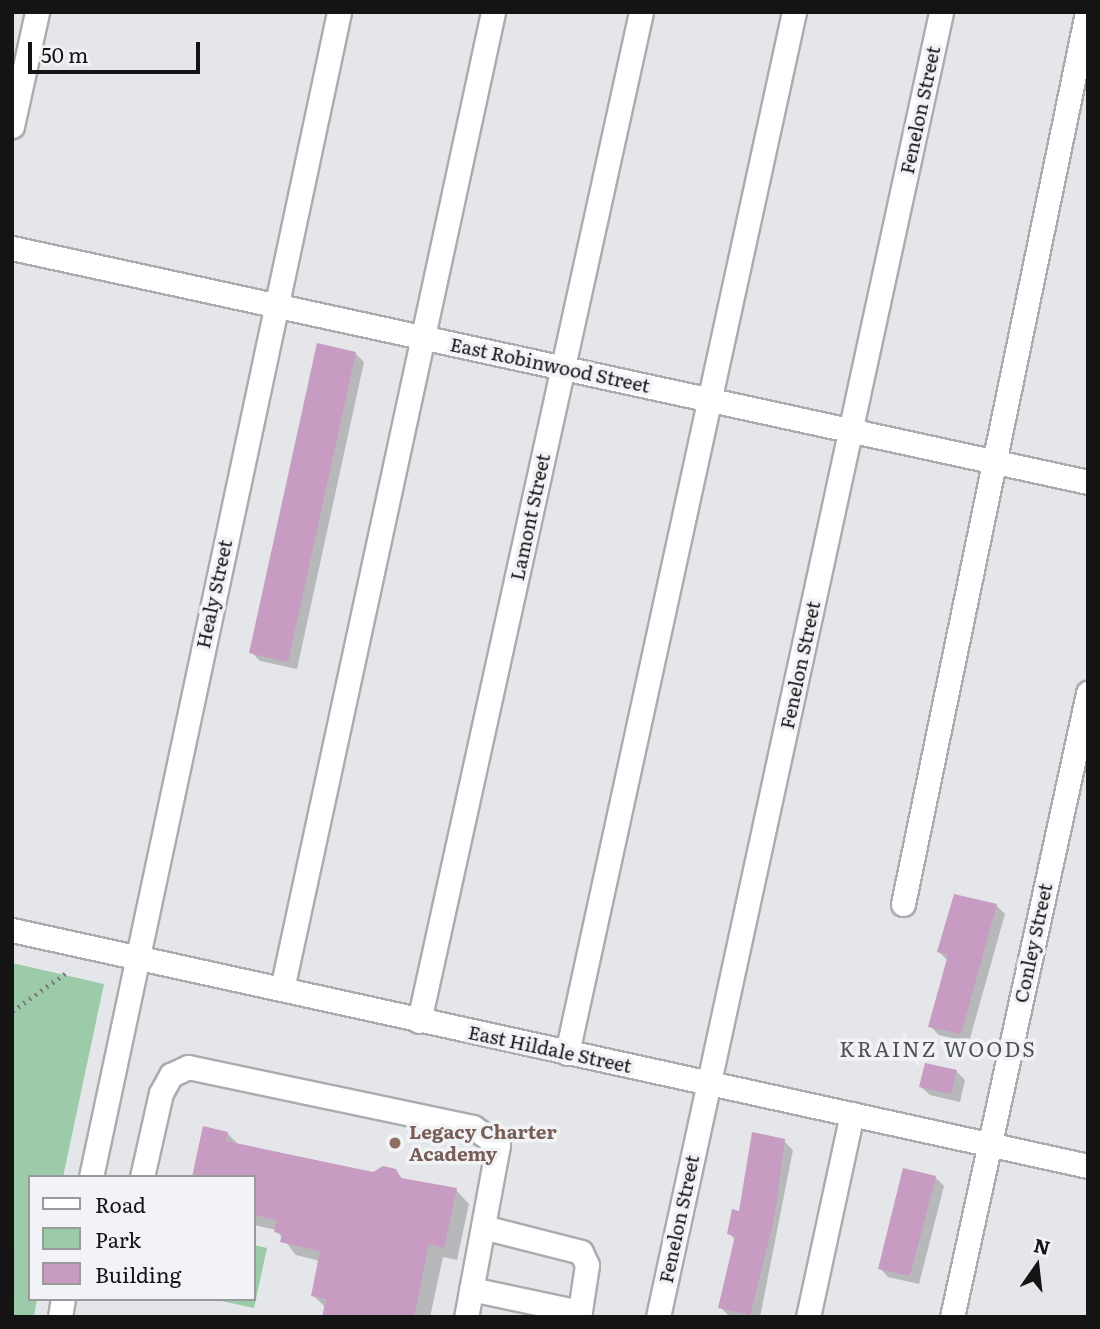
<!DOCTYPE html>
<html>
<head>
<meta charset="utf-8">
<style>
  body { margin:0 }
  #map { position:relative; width:1100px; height:1329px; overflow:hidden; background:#e4e6e9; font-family:Literata,serif }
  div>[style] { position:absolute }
  .green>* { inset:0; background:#9bcba8 }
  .shadow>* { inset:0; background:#0003 }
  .building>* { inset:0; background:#c89bc2 }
  .path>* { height:4.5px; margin-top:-2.25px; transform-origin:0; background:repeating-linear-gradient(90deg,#7d7e80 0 2px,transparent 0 7px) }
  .roads { filter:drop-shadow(2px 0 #aaacaf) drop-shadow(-2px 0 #aaacaf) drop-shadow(0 2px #aaacaf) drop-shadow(0 -2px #aaacaf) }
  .minor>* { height:23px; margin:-11.5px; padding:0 11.5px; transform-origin:11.5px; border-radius:11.5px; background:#fff }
  .dots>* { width:19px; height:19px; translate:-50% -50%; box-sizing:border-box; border:4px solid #f1f3f6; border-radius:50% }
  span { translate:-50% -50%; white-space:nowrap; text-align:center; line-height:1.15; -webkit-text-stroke:7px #f1f3f6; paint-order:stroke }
  .street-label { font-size:19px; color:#141415 }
  .education-label { font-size:19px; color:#785e54; font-weight:700 }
  .left { translate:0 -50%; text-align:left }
  .neighbourhood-label { font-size:21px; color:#505254; letter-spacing:2px }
  .frame { position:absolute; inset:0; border:14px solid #141415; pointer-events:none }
  .legend { position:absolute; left:28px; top:1175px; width:228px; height:126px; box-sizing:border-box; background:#f1f3f6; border:2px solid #999a9c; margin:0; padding:9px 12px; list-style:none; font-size:21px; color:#141415 }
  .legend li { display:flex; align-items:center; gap:14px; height:35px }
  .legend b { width:35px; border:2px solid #999a9c }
  .north { position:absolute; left:1002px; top:1231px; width:70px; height:70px; -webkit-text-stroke:5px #f1f3f6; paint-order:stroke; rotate:14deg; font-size:19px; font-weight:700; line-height:28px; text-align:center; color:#141415 }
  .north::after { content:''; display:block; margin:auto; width:24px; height:32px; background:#141415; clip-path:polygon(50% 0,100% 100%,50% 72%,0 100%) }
  .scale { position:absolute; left:28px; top:42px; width:172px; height:32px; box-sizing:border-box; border:4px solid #141415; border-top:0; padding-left:9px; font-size:21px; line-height:24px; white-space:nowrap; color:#141415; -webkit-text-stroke:5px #f1f3f6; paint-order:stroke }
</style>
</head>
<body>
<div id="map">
  <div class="green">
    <i style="clip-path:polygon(12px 963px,104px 984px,63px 1177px,30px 1177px,30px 1299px,37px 1299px,34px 1317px,12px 1317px)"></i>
    <i style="clip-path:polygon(254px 1245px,267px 1248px,254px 1308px,212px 1299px,254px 1299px)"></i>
  </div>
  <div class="shadow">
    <i style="clip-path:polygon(355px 353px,364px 362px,297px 669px,260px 661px,251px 652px)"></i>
    <i style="clip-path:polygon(996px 905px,1005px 914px,969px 1042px,939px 1035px,930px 1026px,948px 961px,939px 952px)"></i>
    <i style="clip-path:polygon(956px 1071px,965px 1080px,960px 1102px,930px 1095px,921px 1087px)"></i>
    <i style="clip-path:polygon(227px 1133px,239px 1145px,373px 1174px,395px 1171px,405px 1181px,456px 1190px,469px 1204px,457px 1260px,443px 1257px,430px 1317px,324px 1317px,326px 1308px,313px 1295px,320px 1261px,296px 1255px,276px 1230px,254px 1225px,254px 1177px,194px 1177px)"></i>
    <i style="clip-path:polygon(784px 1141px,793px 1150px,760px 1317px,729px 1316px,720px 1307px,736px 1241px,729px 1233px)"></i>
    <i style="clip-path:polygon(935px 1177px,944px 1186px,919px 1284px,888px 1277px,880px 1268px)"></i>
  </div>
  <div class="building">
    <i style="clip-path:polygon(317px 343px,356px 352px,288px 662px,249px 653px)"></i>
    <i style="clip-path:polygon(954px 894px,997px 904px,961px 1034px,928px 1027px,948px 955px,937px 952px)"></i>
    <i style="clip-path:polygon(925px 1063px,957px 1070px,951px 1094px,919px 1087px)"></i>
    <i style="clip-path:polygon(203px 1126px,228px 1132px,226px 1141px,373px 1172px,383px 1166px,396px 1169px,401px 1178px,457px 1188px,444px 1248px,429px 1244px,414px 1317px,322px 1317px,326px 1299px,311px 1296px,320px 1251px,280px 1242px,282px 1234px,274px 1232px,277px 1220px,254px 1215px,254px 1177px,192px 1177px)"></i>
    <i style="clip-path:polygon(752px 1132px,785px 1139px,774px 1219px,750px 1315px,718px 1308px,735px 1236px,727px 1234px,732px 1209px,739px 1211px)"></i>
    <i style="clip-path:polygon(903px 1168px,936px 1176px,910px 1276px,878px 1269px)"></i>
  </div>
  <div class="path">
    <i style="left:12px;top:1011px;width:70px;rotate:-35.1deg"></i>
    <i style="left:12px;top:1253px;width:40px;rotate:90deg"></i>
  </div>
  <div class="roads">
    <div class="minor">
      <i style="left:12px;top:126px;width:117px;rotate:-77.6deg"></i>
      <i style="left:12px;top:248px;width:1101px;rotate:12.27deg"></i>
      <i style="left:903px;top:904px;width:911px;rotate:-78.34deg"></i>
      <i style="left:12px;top:930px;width:1102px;rotate:12.37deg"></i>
      <i style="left:282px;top:989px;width:1000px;rotate:-77.81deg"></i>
      <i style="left:419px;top:1021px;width:1033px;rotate:-77.59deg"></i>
      <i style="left:567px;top:1053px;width:1065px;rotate:-77.7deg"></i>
      <i style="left:91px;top:1177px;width:1191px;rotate:-77.98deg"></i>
      <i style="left:142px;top:1177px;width:86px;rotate:-77.3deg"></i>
      <i style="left:161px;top:1093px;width:21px;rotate:-61deg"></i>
      <i style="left:171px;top:1075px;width:19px;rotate:-25deg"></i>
      <i style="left:188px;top:1067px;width:291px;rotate:11.9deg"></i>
      <i style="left:473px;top:1127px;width:31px;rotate:36deg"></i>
      <i style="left:498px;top:1145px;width:175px;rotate:100.5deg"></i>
      <i style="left:483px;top:1227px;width:101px;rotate:14.3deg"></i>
      <i style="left:581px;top:1252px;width:14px;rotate:65deg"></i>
      <i style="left:587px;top:1265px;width:53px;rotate:98.7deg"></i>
      <i style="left:471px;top:1289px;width:111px;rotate:11.9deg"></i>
      <i style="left:60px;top:1317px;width:18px;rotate:-81deg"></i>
      <i style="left:658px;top:1317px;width:1335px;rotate:-77.76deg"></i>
      <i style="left:808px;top:1317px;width:208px;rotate:-77.8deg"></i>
      <i style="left:952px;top:1317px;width:639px;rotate:-77.7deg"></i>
    </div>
  </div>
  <div class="dots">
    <i style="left:395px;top:1143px;background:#8d6e63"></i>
  </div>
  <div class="street-label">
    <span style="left:920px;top:110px;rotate:-78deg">Fenelon Street</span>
    <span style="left:550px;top:365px;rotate:12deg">East Robinwood Street</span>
    <span style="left:530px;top:517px;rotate:-78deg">Lamont Street</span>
    <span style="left:214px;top:594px;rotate:-78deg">Healy Street</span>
    <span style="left:800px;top:665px;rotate:-78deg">Fenelon Street</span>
    <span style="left:1033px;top:943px;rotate:-78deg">Conley Street</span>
    <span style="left:550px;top:1049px;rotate:12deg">East Hildale Street</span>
    <span style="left:679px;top:1219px;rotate:-78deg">Fenelon Street</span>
  </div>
  <div class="education-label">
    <span class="left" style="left:409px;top:1143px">Legacy Charter<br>Academy</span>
  </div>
  <div class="neighbourhood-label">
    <span style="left:938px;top:1048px">KRAINZ WOODS</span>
  </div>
  <div class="frame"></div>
  <ul class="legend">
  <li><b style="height:9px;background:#fff"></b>Road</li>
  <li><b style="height:19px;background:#9bcba8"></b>Park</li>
  <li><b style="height:19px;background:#c89bc2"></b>Building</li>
  </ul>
  <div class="north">N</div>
  <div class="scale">50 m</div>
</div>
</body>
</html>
